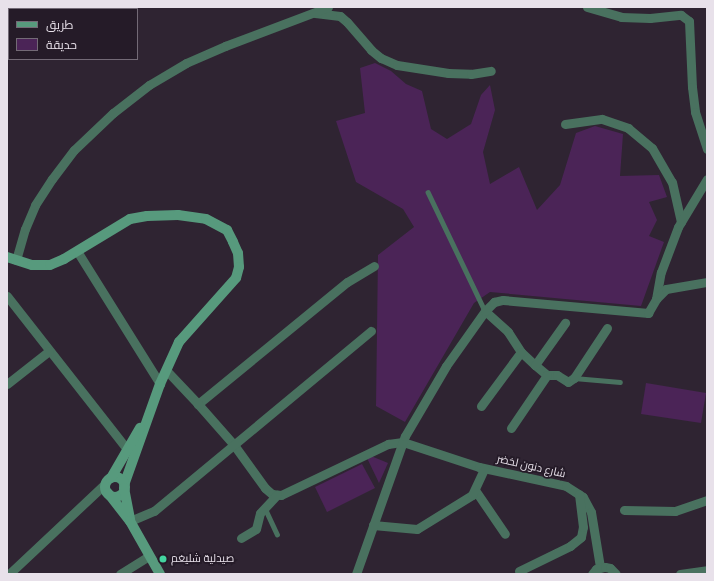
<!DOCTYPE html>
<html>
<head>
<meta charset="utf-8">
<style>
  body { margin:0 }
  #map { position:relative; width:714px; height:581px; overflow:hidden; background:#2f2432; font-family:"Source Serif 4",Cairo,serif }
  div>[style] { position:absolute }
  .green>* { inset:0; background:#4b2457 }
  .lane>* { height:4.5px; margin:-2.25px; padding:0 2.25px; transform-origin:2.25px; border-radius:2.25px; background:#49715f }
  .street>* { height:9px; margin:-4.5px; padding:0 4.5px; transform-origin:4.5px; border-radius:4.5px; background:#49715f }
  .secondary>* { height:10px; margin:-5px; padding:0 5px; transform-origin:5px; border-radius:5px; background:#579a7d }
  .secondary>.ring { margin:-5px; padding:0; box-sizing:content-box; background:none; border:10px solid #579a7d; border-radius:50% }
  .dots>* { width:11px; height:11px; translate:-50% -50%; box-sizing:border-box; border:2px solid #251b28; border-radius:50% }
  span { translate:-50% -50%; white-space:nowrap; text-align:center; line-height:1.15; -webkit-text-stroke:3.5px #251b28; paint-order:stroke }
  .street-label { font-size:11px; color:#e8e1ea }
  .poi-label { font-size:11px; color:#e8e1ea }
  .left { translate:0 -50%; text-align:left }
  .frame { position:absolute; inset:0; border:8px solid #e8e1ea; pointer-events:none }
  .legend { position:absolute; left:8px; top:8px; width:130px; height:52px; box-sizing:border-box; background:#251b28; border:1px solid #736a76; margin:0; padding:5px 7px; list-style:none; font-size:12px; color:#e8e1ea }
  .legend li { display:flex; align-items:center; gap:8px; height:20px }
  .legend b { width:20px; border:1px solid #736a76 }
</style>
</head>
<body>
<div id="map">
  <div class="green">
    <i style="clip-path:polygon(375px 63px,391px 71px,406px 84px,422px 91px,431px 129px,447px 139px,471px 124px,481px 95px,490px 85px,495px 110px,483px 152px,490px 184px,519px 167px,537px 210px,560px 185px,576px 133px,595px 126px,623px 134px,620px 176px,659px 175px,667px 197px,649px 202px,657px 220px,649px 236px,664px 242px,641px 306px,490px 292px,474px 303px,405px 422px,376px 406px,378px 255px,414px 227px,403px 209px,356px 182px,336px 121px,365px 113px,360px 68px)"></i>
    <i style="clip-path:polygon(646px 383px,706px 393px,701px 423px,641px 414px)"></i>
    <i style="clip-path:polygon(371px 456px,388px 463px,379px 483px,367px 458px)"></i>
    <i style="clip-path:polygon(362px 464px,375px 488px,327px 512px,315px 487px)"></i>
  </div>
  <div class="lane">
    <i style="left:428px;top:192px;width:132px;rotate:64.4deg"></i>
    <i style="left:574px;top:378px;width:46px;rotate:5deg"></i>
    <i style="left:265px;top:508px;width:29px;rotate:65deg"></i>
  </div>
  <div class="street">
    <i style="left:587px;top:7px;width:35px;rotate:16deg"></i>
    <i style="left:621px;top:17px;width:29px;rotate:2deg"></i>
    <i style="left:650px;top:18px;width:31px;rotate:-6deg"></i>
    <i style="left:681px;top:15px;width:10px;rotate:37deg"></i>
    <i style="left:689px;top:21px;width:66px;rotate:87.4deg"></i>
    <i style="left:692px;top:87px;width:25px;rotate:83deg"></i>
    <i style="left:695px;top:112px;width:39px;rotate:72deg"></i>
    <i style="left:315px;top:13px;width:25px;rotate:7deg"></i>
    <i style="left:340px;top:16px;width:9px;rotate:41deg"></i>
    <i style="left:347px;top:22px;width:37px;rotate:49deg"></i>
    <i style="left:371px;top:50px;width:13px;rotate:39deg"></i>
    <i style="left:381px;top:58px;width:17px;rotate:24deg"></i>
    <i style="left:397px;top:65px;width:52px;rotate:8.9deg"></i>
    <i style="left:448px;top:73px;width:23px;rotate:2deg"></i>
    <i style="left:471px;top:74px;width:20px;rotate:-9deg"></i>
    <i style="left:565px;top:124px;width:37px;rotate:-8deg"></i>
    <i style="left:602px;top:119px;width:28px;rotate:19deg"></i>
    <i style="left:628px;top:128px;width:31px;rotate:40deg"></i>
    <i style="left:652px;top:148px;width:39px;rotate:60deg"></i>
    <i style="left:672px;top:182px;width:41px;rotate:77.3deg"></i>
    <i style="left:77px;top:251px;width:157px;rotate:58deg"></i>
    <i style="left:16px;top:260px;width:32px;rotate:-74deg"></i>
    <i style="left:25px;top:229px;width:26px;rotate:-67deg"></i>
    <i style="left:35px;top:205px;width:31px;rotate:-57deg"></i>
    <i style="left:52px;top:179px;width:36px;rotate:-53deg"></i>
    <i style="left:74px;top:150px;width:54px;rotate:-43.5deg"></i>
    <i style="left:113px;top:113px;width:46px;rotate:-37.9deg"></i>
    <i style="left:149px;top:85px;width:43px;rotate:-30.7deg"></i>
    <i style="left:186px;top:63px;width:43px;rotate:-23.6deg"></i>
    <i style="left:225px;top:46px;width:110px;rotate:-20.7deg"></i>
    <i style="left:374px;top:266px;width:31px;rotate:149deg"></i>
    <i style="left:347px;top:282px;width:193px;rotate:140.7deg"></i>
    <i style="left:198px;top:404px;width:55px;rotate:48.7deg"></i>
    <i style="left:234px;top:445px;width:53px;rotate:54.2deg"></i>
    <i style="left:265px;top:488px;width:9px;rotate:41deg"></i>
    <i style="left:272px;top:494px;width:9px;rotate:6deg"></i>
    <i style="left:281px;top:495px;width:119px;rotate:-25.5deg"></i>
    <i style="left:388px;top:444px;width:15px;rotate:-8deg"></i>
    <i style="left:403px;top:442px;width:80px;rotate:18.2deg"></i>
    <i style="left:479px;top:467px;width:89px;rotate:12.3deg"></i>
    <i style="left:566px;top:486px;width:20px;rotate:33deg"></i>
    <i style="left:583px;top:497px;width:17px;rotate:62deg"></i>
    <i style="left:591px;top:512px;width:56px;rotate:80.7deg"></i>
    <i style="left:7px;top:296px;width:194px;rotate:51.9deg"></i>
    <i style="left:656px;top:299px;width:27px;rotate:-80deg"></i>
    <i style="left:661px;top:272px;width:48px;rotate:-69.3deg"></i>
    <i style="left:678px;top:227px;width:56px;rotate:-58.9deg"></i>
    <i style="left:485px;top:311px;width:31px;rotate:42deg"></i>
    <i style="left:508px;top:332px;width:24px;rotate:57deg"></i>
    <i style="left:521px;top:352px;width:19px;rotate:43deg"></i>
    <i style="left:535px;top:365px;width:16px;rotate:40deg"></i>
    <i style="left:547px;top:375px;width:10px"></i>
    <i style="left:557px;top:375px;width:13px;rotate:32deg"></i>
    <i style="left:568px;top:382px;width:7px;rotate:-34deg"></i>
    <i style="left:574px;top:378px;width:60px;rotate:-56.6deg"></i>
    <i style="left:535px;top:365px;width:52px;rotate:-54.5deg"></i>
    <i style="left:166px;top:370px;width:47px;rotate:46.7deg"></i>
    <i style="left:7px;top:384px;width:53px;rotate:-38.2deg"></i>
    <i style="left:481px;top:406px;width:67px;rotate:-53.5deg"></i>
    <i style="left:511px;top:428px;width:64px;rotate:-55.8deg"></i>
    <i style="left:475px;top:490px;width:53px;rotate:55.7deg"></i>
    <i style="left:624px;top:510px;width:51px;rotate:1.1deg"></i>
    <i style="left:675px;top:511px;width:34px;rotate:-19deg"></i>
    <i style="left:130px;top:521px;width:26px;rotate:-23deg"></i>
    <i style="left:154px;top:511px;width:282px;rotate:-39.7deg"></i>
    <i style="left:373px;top:525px;width:44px;rotate:5.2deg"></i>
    <i style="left:417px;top:529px;width:65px;rotate:-31.7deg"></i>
    <i style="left:472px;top:495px;width:29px;rotate:-65deg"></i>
    <i style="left:241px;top:538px;width:17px;rotate:-31deg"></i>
    <i style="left:256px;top:529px;width:16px;rotate:-76deg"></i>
    <i style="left:260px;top:513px;width:25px;rotate:-47deg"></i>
    <i style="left:519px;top:571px;width:57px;rotate:-26.1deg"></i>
    <i style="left:570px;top:546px;width:14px;rotate:-39deg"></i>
    <i style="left:581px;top:537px;width:10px;rotate:-79deg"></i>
    <i style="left:583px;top:527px;width:33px;rotate:-97deg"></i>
    <i style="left:9px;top:574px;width:132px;rotate:-43.2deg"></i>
    <i style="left:120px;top:574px;width:34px;rotate:-32deg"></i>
    <i style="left:356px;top:574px;width:146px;rotate:-70.5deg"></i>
    <i style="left:405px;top:436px;width:81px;rotate:-59.6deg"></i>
    <i style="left:446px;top:366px;width:67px;rotate:-54.7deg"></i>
    <i style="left:485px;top:311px;width:13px;rotate:-45deg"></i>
    <i style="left:494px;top:302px;width:9px;rotate:-13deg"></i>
    <i style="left:503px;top:300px;width:146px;rotate:5.1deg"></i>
    <i style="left:648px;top:313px;width:16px;rotate:-60deg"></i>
    <i style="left:656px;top:299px;width:14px;rotate:-45deg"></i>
    <i style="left:666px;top:289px;width:42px;rotate:-9.7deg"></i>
    <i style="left:592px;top:574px;width:6px;rotate:-51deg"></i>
    <i style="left:596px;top:569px;width:9px;rotate:-13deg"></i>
    <i style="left:605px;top:567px;width:5px;rotate:11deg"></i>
    <i style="left:610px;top:568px;width:8px;rotate:45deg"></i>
    <i style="left:680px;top:574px;width:27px;rotate:-8deg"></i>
  </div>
  <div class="secondary">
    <i style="left:7px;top:257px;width:26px;rotate:18deg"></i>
    <i style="left:32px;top:265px;width:18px"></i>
    <i style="left:50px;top:265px;width:15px;rotate:-23deg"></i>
    <i style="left:64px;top:259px;width:77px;rotate:-31.2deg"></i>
    <i style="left:130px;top:219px;width:17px;rotate:-10deg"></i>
    <i style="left:147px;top:216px;width:31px;rotate:-2deg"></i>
    <i style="left:178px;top:215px;width:28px;rotate:8deg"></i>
    <i style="left:206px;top:219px;width:24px;rotate:28deg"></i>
    <i style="left:227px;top:230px;width:13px;rotate:63deg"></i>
    <i style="left:233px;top:242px;width:12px;rotate:66deg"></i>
    <i style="left:238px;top:253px;width:14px;rotate:86deg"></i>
    <i style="left:239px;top:267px;width:11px;rotate:105deg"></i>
    <i style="left:236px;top:278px;width:86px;rotate:131.7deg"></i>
    <i style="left:179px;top:342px;width:46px;rotate:114.3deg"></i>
    <i style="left:160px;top:384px;width:107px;rotate:109.6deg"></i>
    <i class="ring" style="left:105px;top:477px;width:10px;height:10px"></i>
    <i style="left:111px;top:478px;width:58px;rotate:-59.9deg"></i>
    <i style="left:124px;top:488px;width:32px;rotate:79deg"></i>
    <i style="left:108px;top:493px;width:36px;rotate:52deg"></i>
    <i style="left:130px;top:521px;width:61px;rotate:60.5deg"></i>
  </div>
  <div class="dots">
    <i style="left:163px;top:559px;background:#44d4a0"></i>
  </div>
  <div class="street-label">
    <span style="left:531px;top:467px;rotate:13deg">شارع دنون لخضر</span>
  </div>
  <div class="poi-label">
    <span class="left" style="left:171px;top:559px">صيدلية شليغم</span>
  </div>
  <div class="frame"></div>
  <ul class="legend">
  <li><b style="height:5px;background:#579a7d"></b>طريق</li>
  <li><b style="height:11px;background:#4b2457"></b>حديقة</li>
  </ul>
</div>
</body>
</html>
